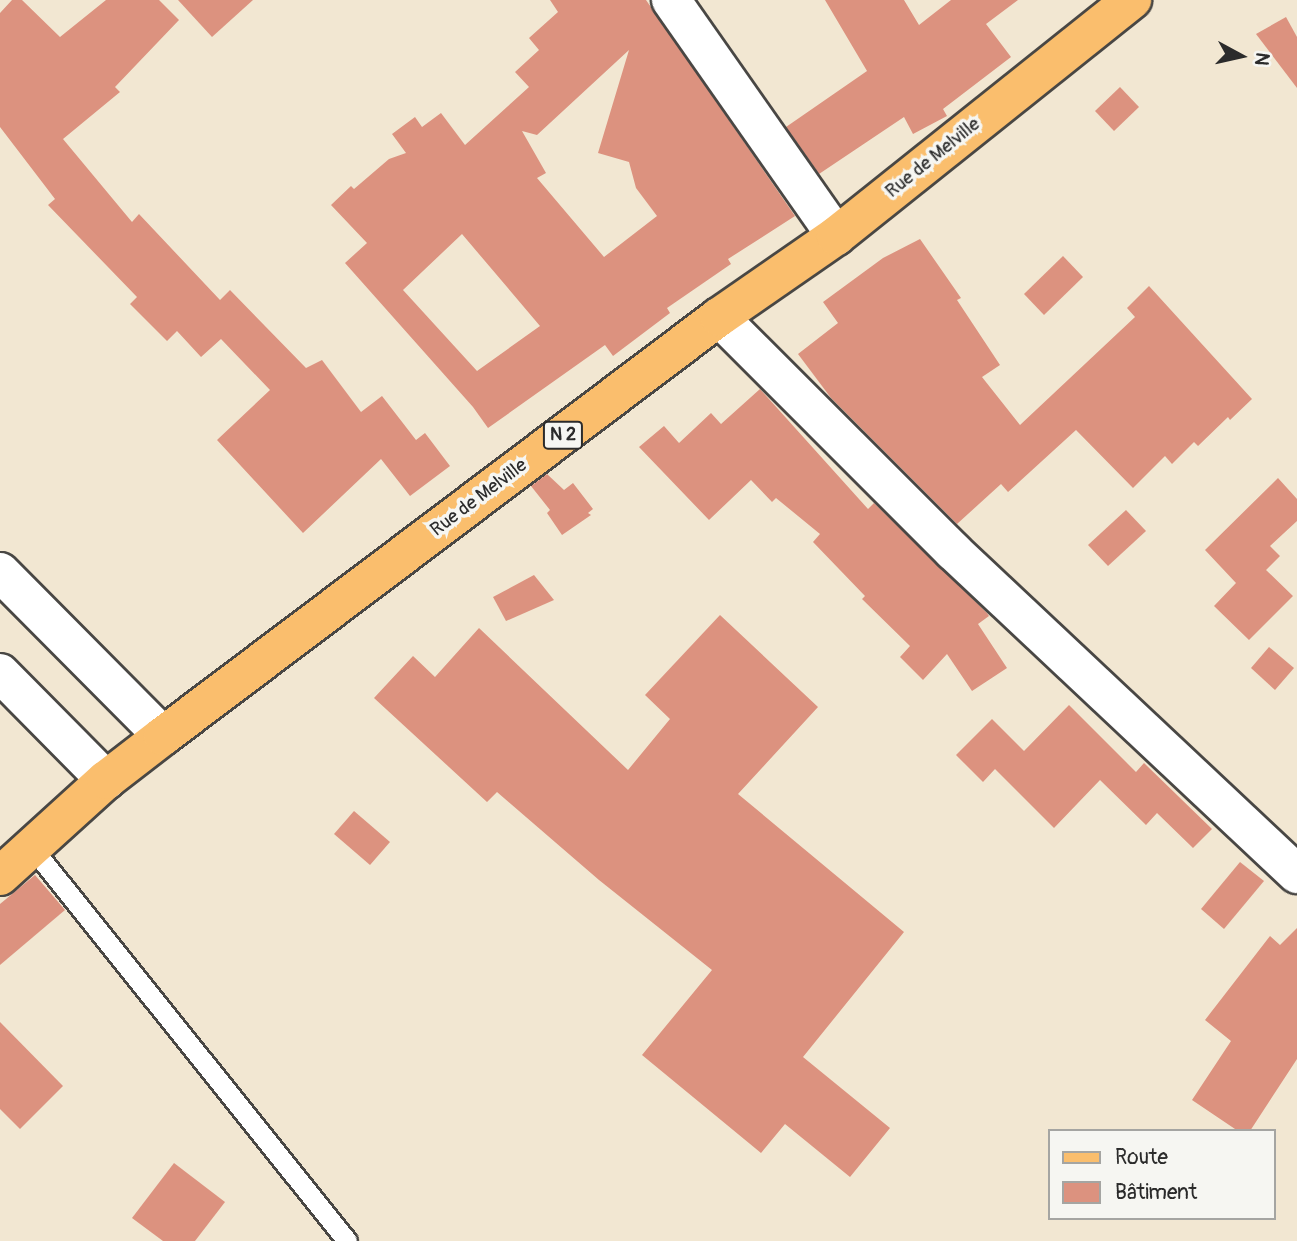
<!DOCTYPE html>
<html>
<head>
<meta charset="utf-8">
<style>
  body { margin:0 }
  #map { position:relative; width:1297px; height:1241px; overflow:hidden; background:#f2e7d2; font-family:Pangolin,sans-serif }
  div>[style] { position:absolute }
  .building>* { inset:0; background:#dc927f }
  .roads { filter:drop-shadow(2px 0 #494744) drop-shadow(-2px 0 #494744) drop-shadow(0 2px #494744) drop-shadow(0 -2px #494744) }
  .lane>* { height:19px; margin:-9.5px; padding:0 9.5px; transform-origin:9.5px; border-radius:9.5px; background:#fff }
  .street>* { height:38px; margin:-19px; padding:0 19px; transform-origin:19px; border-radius:19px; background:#fff }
  .primary>* { height:38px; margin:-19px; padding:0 19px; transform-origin:19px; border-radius:19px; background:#fabe6d }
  span { translate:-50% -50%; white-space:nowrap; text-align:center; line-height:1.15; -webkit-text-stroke:7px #f6f6f2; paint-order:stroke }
  .shield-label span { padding:2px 5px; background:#f6f6f2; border:2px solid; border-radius:5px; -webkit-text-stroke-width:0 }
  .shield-label { font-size:18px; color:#2b2b2b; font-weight:700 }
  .street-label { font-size:19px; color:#2b2b2b }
  .legend { position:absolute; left:1048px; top:1129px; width:228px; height:91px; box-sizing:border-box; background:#f6f6f2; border:2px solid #a5a5a2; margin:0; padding:9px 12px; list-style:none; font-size:21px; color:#2b2b2b }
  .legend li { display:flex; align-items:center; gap:14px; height:35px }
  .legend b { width:35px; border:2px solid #a5a5a2 }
  .north { position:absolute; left:1206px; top:21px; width:70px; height:70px; -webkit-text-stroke:5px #f6f6f2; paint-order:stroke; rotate:98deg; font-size:19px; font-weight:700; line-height:28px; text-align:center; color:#2b2b2b }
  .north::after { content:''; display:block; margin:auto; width:24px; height:32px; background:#2b2b2b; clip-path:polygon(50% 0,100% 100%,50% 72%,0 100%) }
</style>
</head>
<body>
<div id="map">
  <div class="building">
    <i style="clip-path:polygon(12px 0,22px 0,60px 37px,106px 0,159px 0,179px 20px,115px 87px,120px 92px,63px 139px,132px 222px,139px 214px,220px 300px,230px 290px,306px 368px,322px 360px,361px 412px,382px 396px,416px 440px,425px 433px,450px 466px,410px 496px,381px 459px,303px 533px,217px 440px,270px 390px,221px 339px,201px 357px,177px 331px,167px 341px,130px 304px,137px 297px,48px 205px,55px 199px,0 127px,0 13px)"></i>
    <i style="clip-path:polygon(178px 0,253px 0,212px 37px)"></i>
    <i style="clip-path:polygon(evenodd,550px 0,646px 0,795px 216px,728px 259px,731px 264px,667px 308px,670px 313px,613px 356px,605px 345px,488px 428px,473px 407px,345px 263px,367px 243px,331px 205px,351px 186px,354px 189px,389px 159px,406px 153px,392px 134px,415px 117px,422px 127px,441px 113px,465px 145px,529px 87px,515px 72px,539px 50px,529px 38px,558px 12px,550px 0,629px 50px,598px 153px,629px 162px,636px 188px,657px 216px,604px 257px,537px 178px,546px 173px,522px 131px,537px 135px,629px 50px,550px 0,462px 234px,540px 326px,477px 371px,403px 290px,462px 234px)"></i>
    <i style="clip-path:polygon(825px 0,904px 0,919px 25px,951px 0,1018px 0,986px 24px,1011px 57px,943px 109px,947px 116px,913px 134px,904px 117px,819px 174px,786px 127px,867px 71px)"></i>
    <i style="clip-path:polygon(1286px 17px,1297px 37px,1297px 88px,1256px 34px)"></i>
    <i style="clip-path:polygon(1120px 87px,1139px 107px,1114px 131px,1095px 111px)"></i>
    <i style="clip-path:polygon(920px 239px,961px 298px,957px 300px,1000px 365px,982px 377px,1020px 425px,1135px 317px,1127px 308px,1149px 286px,1252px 399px,1230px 420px,1228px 417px,1198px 446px,1194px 442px,1172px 464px,1165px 456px,1133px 488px,1076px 430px,1008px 492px,1001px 484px,957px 524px,831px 398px,798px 354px,838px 323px,823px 302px,883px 258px)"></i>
    <i style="clip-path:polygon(1063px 256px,1083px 277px,1044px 315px,1024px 294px)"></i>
    <i style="clip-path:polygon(760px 389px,868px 509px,874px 503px,987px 613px,989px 616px,978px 624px,1007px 668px,972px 691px,947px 654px,923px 680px,900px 657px,910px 646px,862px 599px,865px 596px,813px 542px,820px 534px,776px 498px,772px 502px,751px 480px,709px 520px,639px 447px,664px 426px,679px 443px,711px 413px,721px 424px)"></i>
    <i style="clip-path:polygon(547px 474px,564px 490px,573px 483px,593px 509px,588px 513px,591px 515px,562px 535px,547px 513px,550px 510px,531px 486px)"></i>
    <i style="clip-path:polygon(1278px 478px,1297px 499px,1297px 521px,1270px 546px,1280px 556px,1266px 570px,1293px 596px,1249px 640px,1214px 606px,1236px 583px,1205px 550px)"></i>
    <i style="clip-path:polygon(1126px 510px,1146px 531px,1108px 566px,1088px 545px)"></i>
    <i style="clip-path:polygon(534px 575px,554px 600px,506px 621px,493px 597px)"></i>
    <i style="clip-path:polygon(720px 615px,818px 707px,738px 794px,904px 932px,803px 1057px,890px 1128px,850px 1177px,785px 1124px,761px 1153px,642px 1055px,712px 970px,599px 880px,497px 792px,487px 802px,374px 698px,413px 656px,435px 677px,479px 628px,628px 770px,670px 719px,645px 695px)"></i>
    <i style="clip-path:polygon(1269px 647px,1294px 668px,1275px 690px,1251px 668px)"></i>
    <i style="clip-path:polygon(1069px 705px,1136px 772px,1144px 763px,1212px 829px,1193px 848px,1157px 813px,1146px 825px,1100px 780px,1054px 828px,995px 769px,983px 782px,956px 755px,992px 719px,1024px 751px)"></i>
    <i style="clip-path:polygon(354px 811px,390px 842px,370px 865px,334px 834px)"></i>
    <i style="clip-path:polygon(1240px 862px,1264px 881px,1224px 929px,1201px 909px)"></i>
    <i style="clip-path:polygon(35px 875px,65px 910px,0 965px,0 904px)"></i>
    <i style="clip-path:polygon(1297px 928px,1297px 1059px,1250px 1131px,1238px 1131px,1192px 1100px,1231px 1041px,1205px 1020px,1270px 936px,1280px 945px)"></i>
    <i style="clip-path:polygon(0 1022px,63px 1086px,20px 1129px,0 1109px)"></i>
    <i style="clip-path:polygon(174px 1163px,225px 1202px,195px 1241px,163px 1241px,132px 1218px)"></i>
  </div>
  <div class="roads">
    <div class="lane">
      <i style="left:33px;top:849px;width:502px;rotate:51.3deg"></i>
    </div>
    <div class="street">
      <i style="left:671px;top:0;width:288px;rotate:55deg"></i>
      <i style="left:719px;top:317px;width:331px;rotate:45deg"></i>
      <i style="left:953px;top:551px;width:472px;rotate:43.2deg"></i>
      <i style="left:0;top:572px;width:231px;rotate:45.2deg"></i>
      <i style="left:0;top:673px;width:151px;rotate:45.3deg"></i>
    </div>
    <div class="primary">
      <i style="left:0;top:876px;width:143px;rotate:-42.2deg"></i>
      <i style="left:106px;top:780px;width:72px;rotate:-37.7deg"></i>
      <i style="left:163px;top:736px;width:696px;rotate:-37deg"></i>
      <i style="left:719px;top:317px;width:142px;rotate:-34.7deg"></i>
      <i style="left:836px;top:236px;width:379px;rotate:-38.6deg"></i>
    </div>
  </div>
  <div class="shield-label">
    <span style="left:563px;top:435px">N 2</span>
  </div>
  <div class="street-label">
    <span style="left:933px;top:158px;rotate:-39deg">Rue de Melville</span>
    <span style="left:479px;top:498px;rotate:-37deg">Rue de Melville</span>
  </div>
  <ul class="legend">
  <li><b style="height:9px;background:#fabe6d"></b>Route</li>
  <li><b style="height:19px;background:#dc927f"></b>Bâtiment</li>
  </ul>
  <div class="north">N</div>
</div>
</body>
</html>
